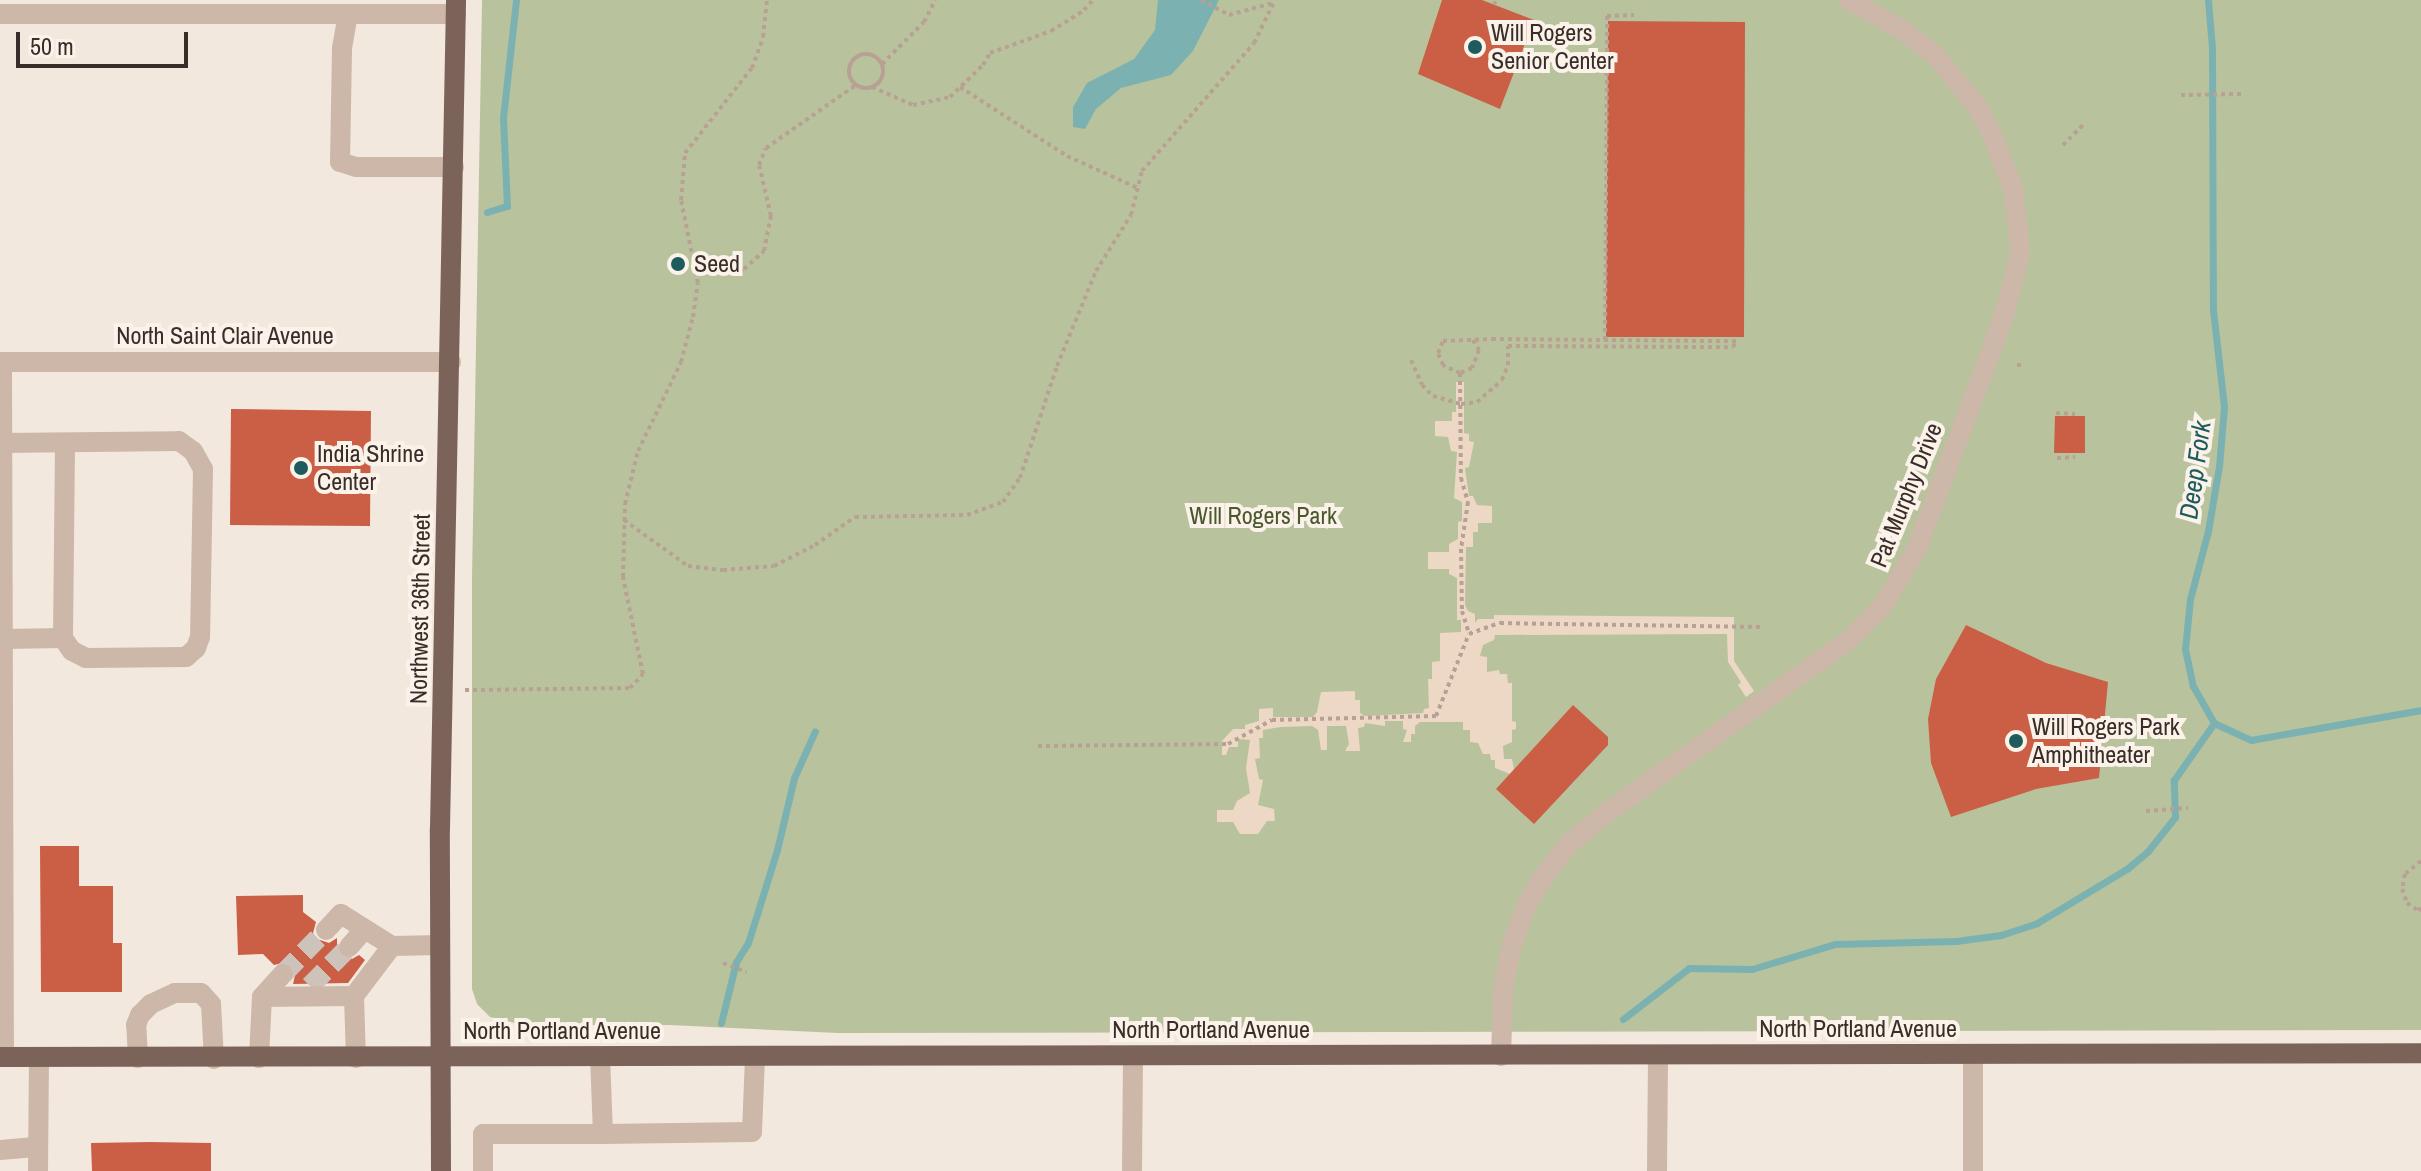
<!DOCTYPE html>
<html>
<head>
<meta charset="utf-8">
<style>
  body { margin:0 }
  #map { position:relative; width:2421px; height:1171px; overflow:hidden; background:#f3e8de; font-family:"Archivo Narrow",sans-serif }
  div>[style] { position:absolute }
  .green>* { inset:0; background:#b8c39d }
  .plaza>* { inset:0; background:#ecd8c4 }
  .water>* { inset:0; background:#7bb2b1 }
  .stream>* { height:7px; margin:-3.5px; padding:0 3.5px; transform-origin:3.5px; border-radius:3.5px; background:#7bb2b1 }
  .building>* { inset:0; background:#ca5f45 }
  .minor-tunnel>* { height:20px; margin-top:-10px; transform-origin:0; background:repeating-linear-gradient(90deg,#cec3ba 0 20px,transparent 0 30px) }
  .path>* { height:4px; margin-top:-2px; transform-origin:0; background:repeating-linear-gradient(90deg,#b8a193 0 4px,transparent 0 8px) }
  .path>.ring { margin:-2px; padding:0; box-sizing:content-box; background:none; border:4px solid #b8a193; border-radius:50% }
  .minor>* { height:20px; margin:-10px; padding:0 10px; transform-origin:10px; border-radius:10px; background:#ccb7a9 }
  .major>* { height:20px; margin:-10px; padding:0 10px; transform-origin:10px; border-radius:10px; background:#7b635a }
  .dots>* { width:22px; height:22px; translate:-50% -50%; box-sizing:border-box; border:4px solid #fbf2ea; border-radius:50% }
  span { translate:-50% -50%; white-space:nowrap; text-align:center; line-height:1.15; -webkit-text-stroke:8px #fbf2ea; paint-order:stroke }
  .poi-label { font-size:24px; color:#392d29 }
  .left { translate:0 -50%; text-align:left }
  .street-label { font-size:24px; color:#392d29 }
  .park-label { font-size:24px; color:#4a582c }
  .water-label { font-size:26px; color:#1d5b5c; font-style:italic }
  .scale { position:absolute; left:16px; top:32px; width:172px; height:36px; box-sizing:border-box; border:4px solid #392d29; border-top:0; padding-left:10px; font-size:24px; line-height:28px; white-space:nowrap; color:#392d29; -webkit-text-stroke:6px #fbf2ea; paint-order:stroke }
</style>
</head>
<body>
<div id="map">
  <div class="green">
    <i style="clip-path:polygon(482px 0,2421px 0,2421px 1030px,838px 1033px,669px 1025px,523px 1025px,490px 1017px,477px 1004px,472px 989px,472px 578px)"></i>
  </div>
  <div class="plaza">
    <i style="clip-path:polygon(1456px 382px,1464px 382px,1464px 433px,1469px 434px,1469px 441px,1474px 442px,1469px 467px,1465px 468px,1469px 496px,1473px 496px,1477px 505px,1492px 506px,1492px 523px,1478px 523px,1478px 532px,1473px 532px,1473px 547px,1466px 547px,1465px 605px,1468px 611px,1475px 614px,1475px 623px,1478px 619px,1494px 619px,1494px 615px,1734px 617px,1734px 661px,1754px 691px,1746px 697px,1738px 685px,1741px 682px,1728px 662px,1727px 634px,1495px 635px,1494px 640px,1483px 645px,1480px 656px,1487px 657px,1487px 672px,1499px 670px,1500px 674px,1507px 674px,1508px 683px,1512px 683px,1512px 721px,1516px 722px,1516px 729px,1512px 730px,1512px 742px,1503px 746px,1504px 759px,1512px 759px,1514px 769px,1510px 774px,1495px 768px,1495px 760px,1491px 760px,1490px 754px,1483px 754px,1478px 743px,1470px 742px,1470px 730px,1463px 730px,1463px 722px,1420px 722px,1415px 726px,1415px 734px,1411px 734px,1411px 742px,1403px 742px,1407px 730px,1403px 729px,1403px 721px,1385px 721px,1385px 726px,1365px 723px,1364px 727px,1358px 728px,1360px 751px,1345px 751px,1349px 744px,1346px 726px,1327px 726px,1327px 750px,1321px 750px,1318px 730px,1312px 726px,1281px 727px,1263px 730px,1263px 738px,1259px 738px,1260px 758px,1255px 759px,1259px 779px,1263px 780px,1258px 805px,1274px 809px,1275px 821px,1267px 821px,1258px 834px,1240px 834px,1233px 822px,1217px 822px,1217px 810px,1233px 810px,1237px 801px,1250px 793px,1246px 768px,1250px 740px,1238px 739px,1238px 747px,1229px 747px,1226px 755px,1222px 755px,1222px 741px,1233px 729px,1245px 729px,1245px 725px,1259px 721px,1259px 709px,1273px 708px,1273px 717px,1313px 717px,1317px 712px,1321px 692px,1355px 691px,1355px 700px,1360px 700px,1360px 713px,1365px 716px,1423px 713px,1424px 709px,1429px 708px,1428px 679px,1432px 679px,1432px 662px,1440px 661px,1440px 633px,1461px 632px,1461px 620px,1457px 620px,1457px 578px,1449px 574px,1449px 569px,1428px 569px,1428px 552px,1449px 552px,1449px 544px,1458px 539px,1458px 522px,1462px 521px,1462px 502px,1454px 498px,1457px 452px,1451px 451px,1448px 437px,1435px 436px,1435px 421px,1452px 421px,1452px 412px,1456px 412px)"></i>
  </div>
  <div class="water">
    <i style="clip-path:polygon(1158px 0,1219px 0,1193px 51px,1171px 75px,1121px 88px,1096px 109px,1085px 129px,1073px 127px,1073px 107px,1087px 83px,1134px 59px,1155px 30px)"></i>
  </div>
  <div class="stream">
    <i style="left:2208px;top:0;width:48px;rotate:85.2deg"></i>
    <i style="left:2212px;top:48px;width:262px;rotate:89.8deg"></i>
    <i style="left:2213px;top:310px;width:98px;rotate:83.5deg"></i>
    <i style="left:2224px;top:407px;width:59px;rotate:94.8deg"></i>
    <i style="left:2219px;top:466px;width:66px;rotate:99.6deg"></i>
    <i style="left:2208px;top:531px;width:70px;rotate:104.8deg"></i>
    <i style="left:2190px;top:599px;width:50px;rotate:95.7deg"></i>
    <i style="left:2185px;top:649px;width:38px;rotate:78deg"></i>
    <i style="left:2193px;top:686px;width:43px;rotate:60.4deg"></i>
    <i style="left:2214px;top:723px;width:41px;rotate:24.7deg"></i>
    <i style="left:2251px;top:740px;width:173px;rotate:-10deg"></i>
    <i style="left:487px;top:212px;width:21px;rotate:-17deg"></i>
    <i style="left:507px;top:206px;width:88px;rotate:-92.6deg"></i>
    <i style="left:503px;top:118px;width:119px;rotate:-83.7deg"></i>
    <i style="left:1623px;top:1019px;width:83px;rotate:-37.7deg"></i>
    <i style="left:1689px;top:968px;width:63px;rotate:0.9deg"></i>
    <i style="left:1752px;top:969px;width:87px;rotate:-16.8deg"></i>
    <i style="left:1835px;top:944px;width:121px;rotate:-1.4deg"></i>
    <i style="left:1956px;top:941px;width:45px;rotate:-7.6deg"></i>
    <i style="left:2001px;top:935px;width:38px;rotate:-18deg"></i>
    <i style="left:2037px;top:923px;width:106px;rotate:-31.1deg"></i>
    <i style="left:2128px;top:868px;width:26px;rotate:-40deg"></i>
    <i style="left:2148px;top:851px;width:43px;rotate:-51.5deg"></i>
    <i style="left:2175px;top:817px;width:37px;rotate:-92deg"></i>
    <i style="left:2174px;top:780px;width:70px;rotate:-54.9deg"></i>
    <i style="left:721px;top:1023px;width:63px;rotate:-76.2deg"></i>
    <i style="left:736px;top:962px;width:22px;rotate:-58deg"></i>
    <i style="left:748px;top:943px;width:97px;rotate:-72.7deg"></i>
    <i style="left:777px;top:850px;width:74px;rotate:-76.7deg"></i>
    <i style="left:794px;top:778px;width:51px;rotate:-65.9deg"></i>
  </div>
  <div class="building">
    <i style="clip-path:polygon(1442px 0,1482px 0,1534px 20px,1500px 109px,1418px 74px)"></i>
    <i style="clip-path:polygon(1608px 21px,1745px 22px,1744px 337px,1606px 337px)"></i>
    <i style="clip-path:polygon(231px 409px,371px 411px,370px 526px,230px 525px)"></i>
    <i style="clip-path:polygon(2055px 416px,2085px 416px,2085px 453px,2054px 453px)"></i>
    <i style="clip-path:polygon(1966px 625px,2046px 663px,2108px 682px,2099px 778px,2036px 789px,1951px 817px,1931px 763px,1928px 719px,1936px 679px)"></i>
    <i style="clip-path:polygon(1573px 705px,1608px 737px,1608px 745px,1534px 824px,1496px 789px)"></i>
    <i style="clip-path:polygon(40px 846px,79px 846px,79px 886px,113px 886px,113px 943px,122px 943px,122px 992px,41px 992px)"></i>
    <i style="clip-path:polygon(303px 895px,303px 912px,316px 922px,313px 933px,317px 939px,329px 943px,337px 938px,337px 950px,341px 957px,352px 959px,359px 955px,365px 960px,348px 983px,293px 984px,296px 971px,287px 962px,274px 965px,263px 954px,238px 955px,236px 896px)"></i>
    <i style="clip-path:polygon(150px 1142px,211px 1143px,211px 1171px,92px 1171px,91px 1143px)"></i>
  </div>
  <div class="minor-tunnel">
    <i style="left:283px;top:974px;width:62px;rotate:-45.7deg"></i>
    <i style="left:310px;top:986px;width:55px;rotate:-45deg"></i>
  </div>
  <div class="path">
    <i style="left:1201px;top:0;width:32px;rotate:28deg"></i>
    <i style="left:1229px;top:15px;width:46px;rotate:-15.3deg"></i>
    <i style="left:1494px;top:5px;width:5px;rotate:-68deg"></i>
    <i class="ring" style="left:849px;top:54px;width:30px;height:30px"></i>
    <i style="left:882px;top:64px;width:59px;rotate:-45deg"></i>
    <i style="left:924px;top:22px;width:25px;rotate:-63deg"></i>
    <i style="left:872px;top:87px;width:45px;rotate:23.7deg"></i>
    <i style="left:913px;top:105px;width:38px;rotate:-12deg"></i>
    <i style="left:950px;top:97px;width:46px;rotate:-44.1deg"></i>
    <i style="left:983px;top:65px;width:14px;rotate:-60deg"></i>
    <i style="left:990px;top:53px;width:65px;rotate:-19.8deg"></i>
    <i style="left:1051px;top:31px;width:39px;rotate:-32deg"></i>
    <i style="left:1084px;top:10px;width:13px;rotate:-48deg"></i>
    <i style="left:960px;top:87px;width:127px;rotate:32.8deg"></i>
    <i style="left:1067px;top:156px;width:78px;rotate:24.3deg"></i>
    <i style="left:2181px;top:95px;width:63px;rotate:-0.9deg"></i>
    <i style="left:2063px;top:145px;width:28px;rotate:-45deg"></i>
    <i style="left:693px;top:263px;width:34px;rotate:15deg"></i>
    <i style="left:726px;top:272px;width:18px;rotate:-9deg"></i>
    <i style="left:744px;top:269px;width:27px;rotate:-42deg"></i>
    <i style="left:764px;top:251px;width:36px;rotate:-79deg"></i>
    <i style="left:771px;top:216px;width:52px;rotate:-103.2deg"></i>
    <i style="left:759px;top:165px;width:18px;rotate:-68deg"></i>
    <i style="left:766px;top:148px;width:110px;rotate:-35deg"></i>
    <i style="left:1473px;top:340px;width:12px;rotate:59deg"></i>
    <i style="left:1479px;top:350px;width:19px;rotate:111deg"></i>
    <i style="left:1472px;top:368px;width:13px;rotate:157deg"></i>
    <i style="left:1460px;top:373px;width:19px;rotate:-155deg"></i>
    <i style="left:1443px;top:365px;width:13px;rotate:-113deg"></i>
    <i style="left:1438px;top:353px;width:13px;rotate:-67deg"></i>
    <i style="left:1443px;top:341px;width:49px;rotate:-2.3deg"></i>
    <i style="left:1492px;top:339px;width:248px;rotate:0.5deg"></i>
    <i style="left:1605px;top:340px;width:324px;rotate:-89.6deg"></i>
    <i style="left:1607px;top:16px;width:27px;rotate:-2deg"></i>
    <i style="left:1411px;top:360px;width:27px;rotate:66deg"></i>
    <i style="left:1422px;top:385px;width:16px;rotate:45deg"></i>
    <i style="left:1433px;top:396px;width:29px;rotate:16deg"></i>
    <i style="left:1461px;top:404px;width:16px;rotate:-7deg"></i>
    <i style="left:1477px;top:402px;width:33px;rotate:-41deg"></i>
    <i style="left:1502px;top:380px;width:16px;rotate:-68deg"></i>
    <i style="left:1508px;top:365px;width:19px;rotate:-90deg"></i>
    <i style="left:1508px;top:346px;width:225px;rotate:0.3deg"></i>
    <i style="left:1733px;top:347px;width:7px;rotate:-56deg"></i>
    <i style="left:2019px;top:363px;width:6px;rotate:90deg"></i>
    <i style="left:1460px;top:373px;width:105px;rotate:89.5deg"></i>
    <i style="left:1461px;top:478px;width:25px;rotate:74deg"></i>
    <i style="left:1468px;top:502px;width:48px;rotate:98.5deg"></i>
    <i style="left:1461px;top:549px;width:62px;rotate:89.1deg"></i>
    <i style="left:1462px;top:611px;width:24px;rotate:73deg"></i>
    <i style="left:2056px;top:413px;width:19px;rotate:3deg"></i>
    <i style="left:2057px;top:458px;width:18px;rotate:-3deg"></i>
    <i style="left:624px;top:520px;width:79px;rotate:35.7deg"></i>
    <i style="left:688px;top:566px;width:35px;rotate:7deg"></i>
    <i style="left:723px;top:570px;width:51px;rotate:-4.5deg"></i>
    <i style="left:774px;top:566px;width:46px;rotate:-27.1deg"></i>
    <i style="left:815px;top:545px;width:49px;rotate:-35deg"></i>
    <i style="left:855px;top:517px;width:112px;rotate:-1deg"></i>
    <i style="left:967px;top:515px;width:38px;rotate:-20deg"></i>
    <i style="left:1003px;top:502px;width:29px;rotate:-55deg"></i>
    <i style="left:1020px;top:478px;width:118px;rotate:-71.7deg"></i>
    <i style="left:1057px;top:366px;width:103px;rotate:-67.7deg"></i>
    <i style="left:1096px;top:271px;width:66px;rotate:-58deg"></i>
    <i style="left:1131px;top:215px;width:45px;rotate:-76deg"></i>
    <i style="left:1142px;top:171px;width:170px;rotate:-48.8deg"></i>
    <i style="left:1254px;top:43px;width:48px;rotate:-64deg"></i>
    <i style="left:465px;top:690px;width:165px;rotate:-0.7deg"></i>
    <i style="left:630px;top:688px;width:19px;rotate:-47deg"></i>
    <i style="left:643px;top:674px;width:99px;rotate:-101.7deg"></i>
    <i style="left:623px;top:577px;width:73px;rotate:-88.4deg"></i>
    <i style="left:625px;top:504px;width:55px;rotate:-76.2deg"></i>
    <i style="left:638px;top:451px;width:99px;rotate:-64.2deg"></i>
    <i style="left:681px;top:362px;width:47px;rotate:-75.1deg"></i>
    <i style="left:693px;top:317px;width:34px;rotate:-82deg"></i>
    <i style="left:698px;top:283px;width:85px;rotate:-101.6deg"></i>
    <i style="left:681px;top:200px;width:47px;rotate:-85.1deg"></i>
    <i style="left:685px;top:153px;width:108px;rotate:-51.8deg"></i>
    <i style="left:752px;top:68px;width:33px;rotate:-70deg"></i>
    <i style="left:763px;top:37px;width:37px;rotate:-84deg"></i>
    <i style="left:1038px;top:746px;width:190px;rotate:-0.6deg"></i>
    <i style="left:1228px;top:744px;width:50px;rotate:-28.6deg"></i>
    <i style="left:1272px;top:720px;width:164px;rotate:-1.4deg"></i>
    <i style="left:1436px;top:716px;width:88px;rotate:-68.1deg"></i>
    <i style="left:1469px;top:634px;width:33px;rotate:-20deg"></i>
    <i style="left:1500px;top:623px;width:262px;rotate:0.9deg"></i>
    <i style="left:2146px;top:811px;width:42px;rotate:-4.1deg"></i>
    <i style="left:2421px;top:861px;width:21px;rotate:141deg"></i>
    <i style="left:2405px;top:874px;width:15px;rotate:101deg"></i>
    <i style="left:2402px;top:889px;width:15px;rotate:70deg"></i>
    <i style="left:2407px;top:903px;width:14px;rotate:34deg"></i>
    <i style="left:2419px;top:911px;width:4px;rotate:-63deg"></i>
    <i style="left:723px;top:963px;width:25px;rotate:21deg"></i>
  </div>
  <div class="minor">
    <i style="left:0;top:14px;width:456px"></i>
    <i style="left:348px;top:14px;width:36px;rotate:100deg"></i>
    <i style="left:342px;top:49px;width:113px;rotate:91deg"></i>
    <i style="left:340px;top:162px;width:17px;rotate:17deg"></i>
    <i style="left:356px;top:167px;width:98px"></i>
    <i style="left:0;top:362px;width:451px"></i>
    <i style="left:2px;top:362px;width:695px;rotate:89.84deg"></i>
    <i style="left:0;top:443px;width:179px;rotate:-0.6deg"></i>
    <i style="left:179px;top:441px;width:17px;rotate:36deg"></i>
    <i style="left:193px;top:451px;width:21px;rotate:61deg"></i>
    <i style="left:203px;top:469px;width:168px;rotate:91deg"></i>
    <i style="left:200px;top:637px;width:12px;rotate:110deg"></i>
    <i style="left:196px;top:648px;width:13px;rotate:138deg"></i>
    <i style="left:186px;top:657px;width:100px;rotate:179.4deg"></i>
    <i style="left:86px;top:658px;width:16px;rotate:-153deg"></i>
    <i style="left:72px;top:651px;width:16px;rotate:-125deg"></i>
    <i style="left:63px;top:638px;width:195px;rotate:-89.4deg"></i>
    <i style="left:3px;top:639px;width:60px;rotate:-1deg"></i>
    <i style="left:326px;top:930px;width:22px;rotate:-47deg"></i>
    <i style="left:341px;top:914px;width:60px;rotate:32.1deg"></i>
    <i style="left:392px;top:946px;width:48px;rotate:-1.2deg"></i>
    <i style="left:349px;top:947px;width:23px;rotate:-49deg"></i>
    <i style="left:354px;top:996px;width:63px;rotate:-52.8deg"></i>
    <i style="left:262px;top:997px;width:92px;rotate:-0.6deg"></i>
    <i style="left:354px;top:996px;width:62px;rotate:88.2deg"></i>
    <i style="left:1973px;top:1055px;width:116px;rotate:90deg"></i>
    <i style="left:1501px;top:1056px;width:64px;rotate:-88.2deg"></i>
    <i style="left:1503px;top:992px;width:46px;rotate:-79.9deg"></i>
    <i style="left:1511px;top:947px;width:46px;rotate:-69.6deg"></i>
    <i style="left:1527px;top:904px;width:29px;rotate:-59deg"></i>
    <i style="left:1542px;top:879px;width:44px;rotate:-52.4deg"></i>
    <i style="left:1569px;top:844px;width:42px;rotate:-40.2deg"></i>
    <i style="left:1601px;top:817px;width:303px;rotate:-35.5deg"></i>
    <i style="left:1848px;top:641px;width:48px;rotate:-45deg"></i>
    <i style="left:1882px;top:607px;width:69px;rotate:-59.3deg"></i>
    <i style="left:1917px;top:548px;width:245px;rotate:-69.4deg"></i>
    <i style="left:2003px;top:319px;width:67px;rotate:-75.3deg"></i>
    <i style="left:2020px;top:254px;width:26px;rotate:-94deg"></i>
    <i style="left:2018px;top:228px;width:40px;rotate:-97.1deg"></i>
    <i style="left:2013px;top:188px;width:62px;rotate:-111.6deg"></i>
    <i style="left:1990px;top:130px;width:29px;rotate:-119deg"></i>
    <i style="left:1976px;top:105px;width:65px;rotate:-129.4deg"></i>
    <i style="left:1935px;top:55px;width:41px;rotate:-142.9deg"></i>
    <i style="left:1902px;top:30px;width:61px;rotate:-150.5deg"></i>
    <i style="left:138px;top:1058px;width:33px;rotate:-93deg"></i>
    <i style="left:136px;top:1025px;width:11px;rotate:-68deg"></i>
    <i style="left:140px;top:1015px;width:16px;rotate:-45deg"></i>
    <i style="left:151px;top:1004px;width:26px;rotate:-25deg"></i>
    <i style="left:175px;top:993px;width:26px"></i>
    <i style="left:201px;top:993px;width:15px;rotate:48deg"></i>
    <i style="left:211px;top:1004px;width:55px;rotate:86.9deg"></i>
    <i style="left:259px;top:1058px;width:61px;rotate:-87.2deg"></i>
    <i style="left:262px;top:997px;width:31px;rotate:-48deg"></i>
    <i style="left:603px;top:1134px;width:149px;rotate:-0.8deg"></i>
    <i style="left:752px;top:1132px;width:75px;rotate:-87.7deg"></i>
    <i style="left:0;top:1150px;width:38px;rotate:-5deg"></i>
    <i style="left:38px;top:1171px;width:114px;rotate:-89.5deg"></i>
    <i style="left:483px;top:1171px;width:37px;rotate:-90deg"></i>
    <i style="left:483px;top:1134px;width:120px"></i>
    <i style="left:603px;top:1134px;width:77px;rotate:-92.2deg"></i>
    <i style="left:1132px;top:1171px;width:115px;rotate:-89.5deg"></i>
    <i style="left:1657px;top:1171px;width:116px;rotate:-89.5deg"></i>
  </div>
  <div class="major">
    <i style="left:0;top:1057px;width:2421px;rotate:-0.09deg"></i>
    <i style="left:441px;top:1171px;width:343px;rotate:-90.2deg"></i>
    <i style="left:440px;top:828px;width:828px;rotate:-88.89deg"></i>
  </div>
  <div class="dots">
    <i style="left:1475px;top:47px;background:#1d5b5c"></i>
    <i style="left:678px;top:264px;background:#1d5b5c"></i>
    <i style="left:301px;top:468px;background:#1d5b5c"></i>
    <i style="left:2016px;top:741px;background:#1d5b5c"></i>
  </div>
  <div class="poi-label">
    <span class="left" style="left:1491px;top:47px">Will Rogers<br>Senior Center</span>
    <span class="left" style="left:694px;top:264px">Seed</span>
    <span class="left" style="left:317px;top:468px">India Shrine<br>Center</span>
    <span class="left" style="left:2032px;top:741px">Will Rogers Park<br>Amphitheater</span>
  </div>
  <div class="street-label">
    <span style="left:225px;top:336px">North Saint Clair Avenue</span>
    <span style="left:1906px;top:495px;rotate:-68deg">Pat Murphy Drive</span>
    <span style="left:420px;top:609px;rotate:-89deg">Northwest 36th Street</span>
    <span style="left:1858px;top:1029px">North Portland Avenue</span>
    <span style="left:1211px;top:1030px">North Portland Avenue</span>
    <span style="left:562px;top:1031px">North Portland Avenue</span>
  </div>
  <div class="park-label">
    <span style="left:1263px;top:516px">Will Rogers Park</span>
  </div>
  <div class="water-label">
    <span style="left:2195px;top:470px;rotate:-82deg">Deep Fork</span>
  </div>
  <div class="scale">50 m</div>
</div>
</body>
</html>
